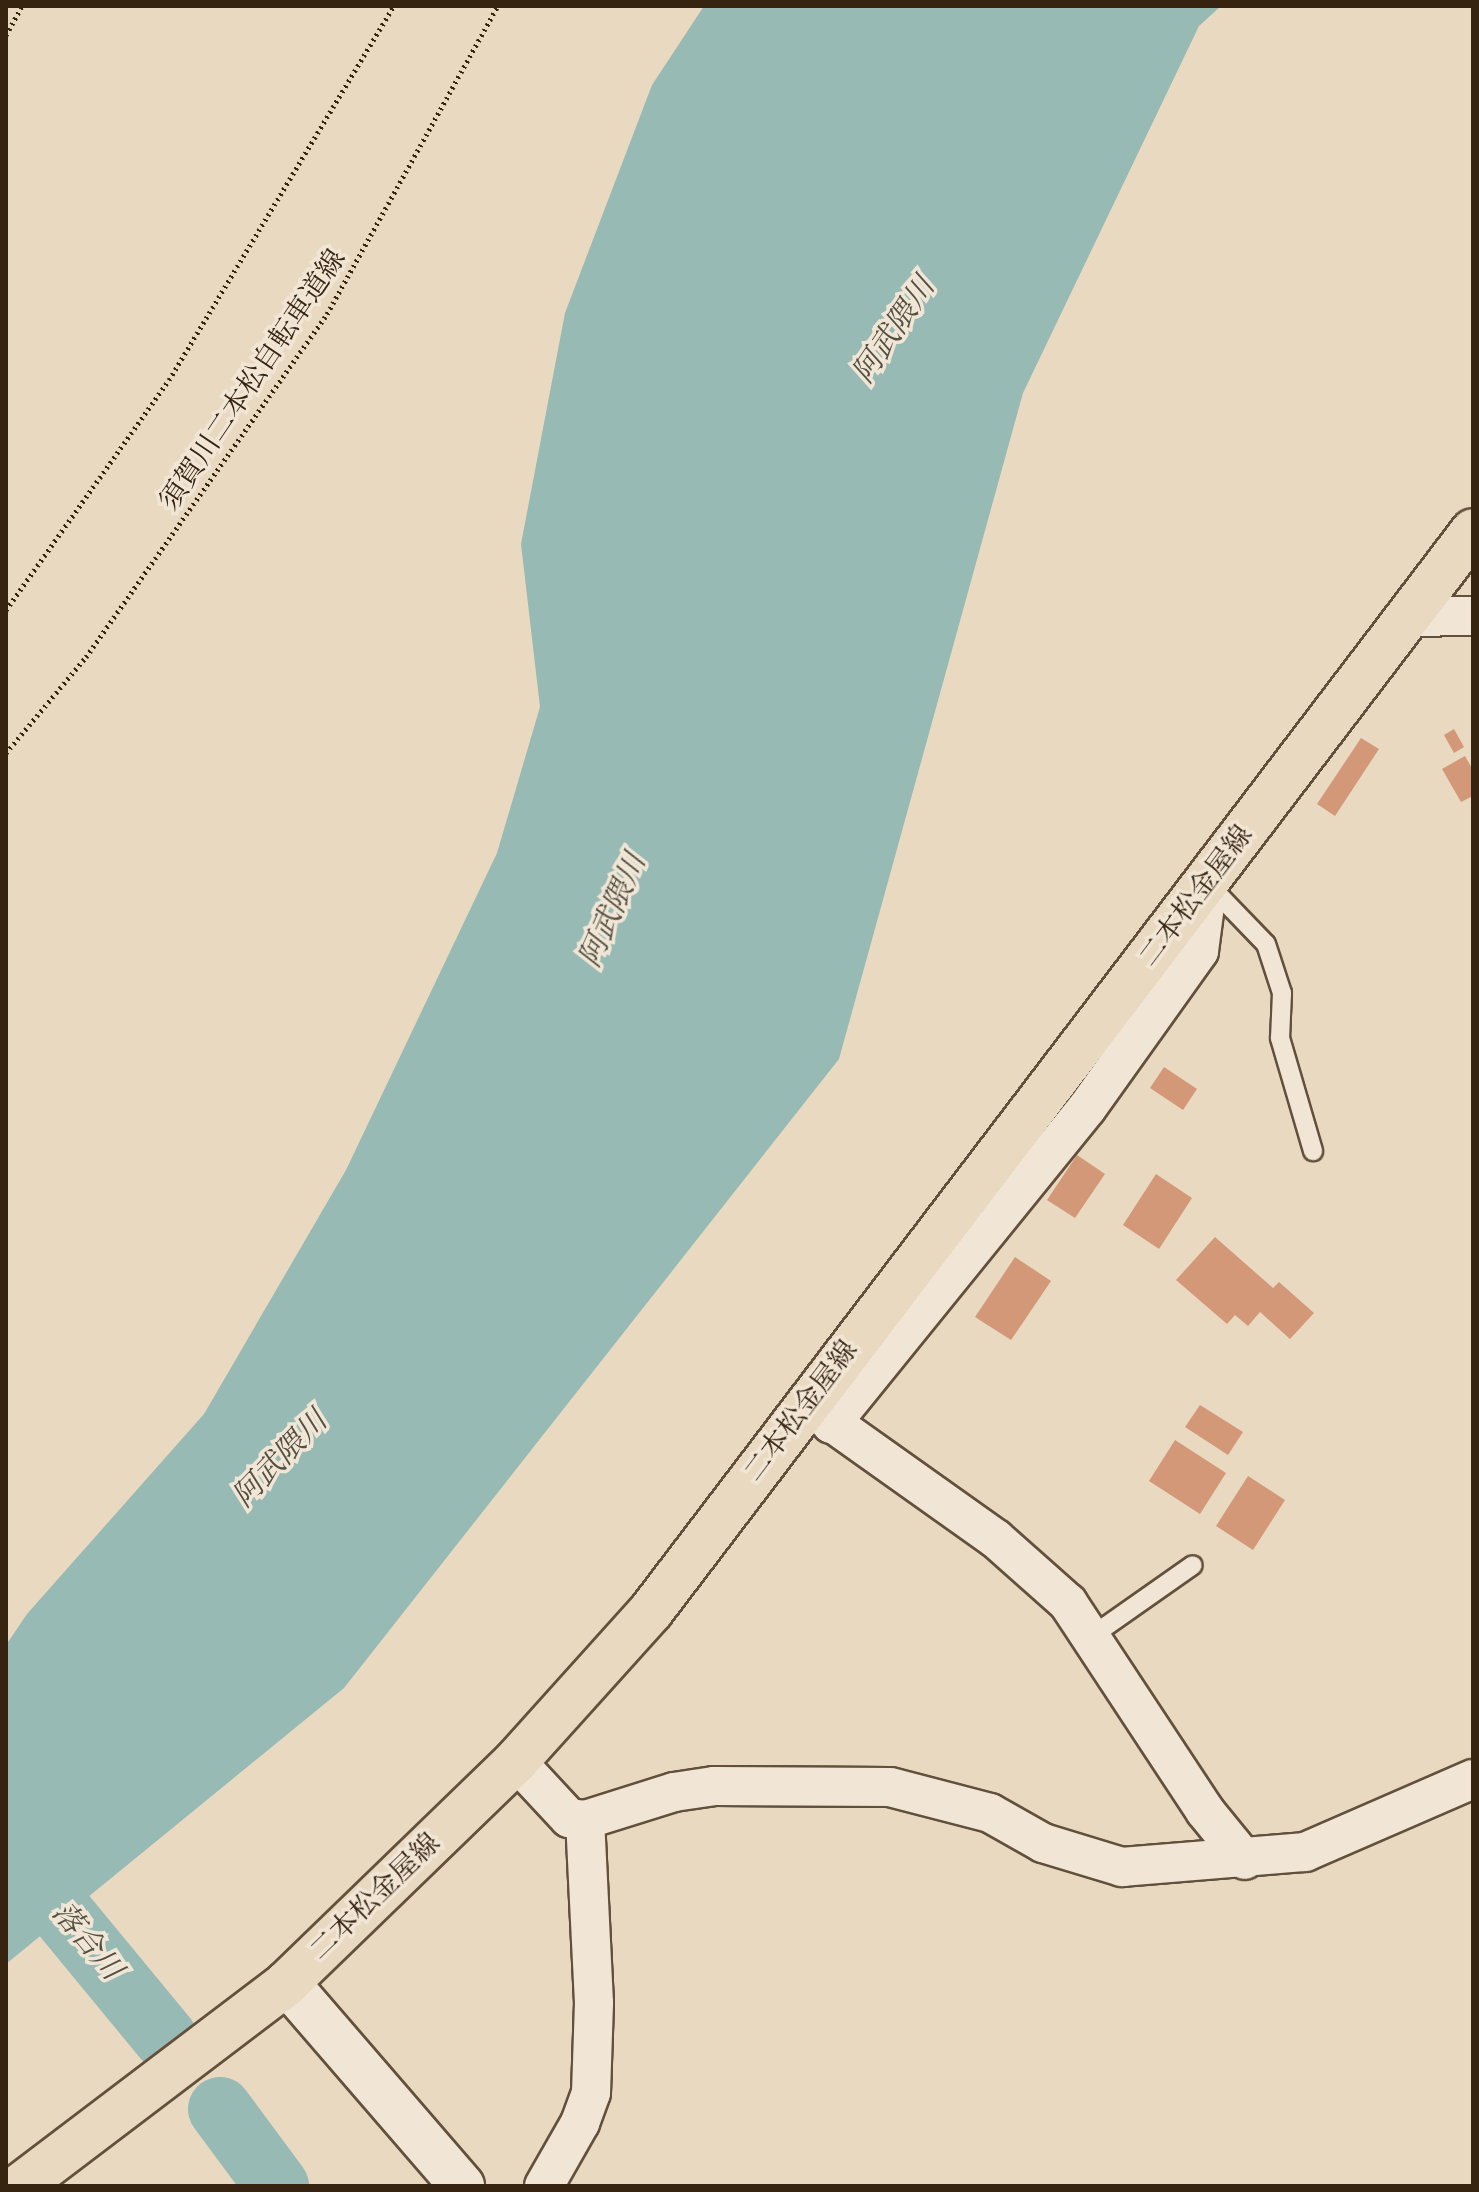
<!DOCTYPE html>
<html>
<head>
<meta charset="utf-8">
<style>
  body { margin:0 }
  #map { position:relative; width:1479px; height:2192px; overflow:hidden; background:#e9d9c0; font-family:"Old Standard TT","Noto Serif JP",serif }
  div>[style] { position:absolute }
  .water>* { inset:0; background:#97bab5 }
  .river>* { height:64px; margin:-32px; padding:0 32px; transform-origin:32px; border-radius:32px; background:#97bab5 }
  .building>* { inset:0; background:#d39878 }
  .path>* { height:5px; margin-top:-2.5px; transform-origin:0; background:repeating-linear-gradient(90deg,#362310 0 2px,transparent 0 6px) }
  .roads { filter:drop-shadow(2px 0 #63503c) drop-shadow(-2px 0 #63503c) drop-shadow(0 2px #63503c) drop-shadow(0 -2px #63503c) }
  .service>* { height:18px; margin:-9px; padding:0 9px; transform-origin:9px; border-radius:9px; background:#f1e6d6 }
  .minor>* { height:38px; margin:-19px; padding:0 19px; transform-origin:19px; border-radius:19px; background:#f1e6d6 }
  .tertiary>* { height:44px; margin:-22px; padding:0 22px; transform-origin:22px; border-radius:22px; background:#f1e6d6 }
  .primary>* { height:44px; margin:-22px; padding:0 22px; transform-origin:22px; border-radius:22px; background:#e9d9c0 }
  span { translate:-50% -50%; white-space:nowrap; text-align:center; line-height:1.15; -webkit-text-stroke:7px #f1e6d6; paint-order:stroke }
  .street-label { font-size:28px; color:#362310 }
  .water-label { font-size:30px; color:#535042; font-style:italic }
  .frame { position:absolute; inset:0; border:8px solid #362310; pointer-events:none }
</style>
</head>
<body>
<div id="map">
  <div class="water">
    <i style="clip-path:polygon(704px 6px,1221px 6px,1199px 26px,1023px 393px,839px 1059px,344px 1688px,6px 1964px,6px 1645px,27px 1614px,204px 1414px,346px 1170px,497px 853px,540px 707px,521px 544px,565px 313px,652px 85px)"></i>
  </div>
  <div class="river">
    <i style="left:6px;top:1845px;width:251px;rotate:50.5deg"></i>
    <i style="left:220px;top:2109px;width:96px;rotate:53.5deg"></i>
  </div>
  <div class="building">
    <i style="clip-path:polygon(1454px 729px,1464px 747px,1454px 753px,1444px 735px)"></i>
    <i style="clip-path:polygon(1361px 738px,1379px 749px,1335px 816px,1317px 804px)"></i>
    <i style="clip-path:polygon(1465px 756px,1473px 770px,1473px 796px,1461px 802px,1442px 769px)"></i>
    <i style="clip-path:polygon(1164px 1067px,1197px 1089px,1183px 1110px,1150px 1088px)"></i>
    <i style="clip-path:polygon(1077px 1155px,1105px 1174px,1075px 1218px,1047px 1200px)"></i>
    <i style="clip-path:polygon(1156px 1174px,1192px 1198px,1159px 1249px,1123px 1225px)"></i>
    <i style="clip-path:polygon(1215px 1237px,1273px 1288px,1279px 1282px,1314px 1313px,1290px 1339px,1260px 1312px,1248px 1326px,1235px 1315px,1227px 1324px,1176px 1280px)"></i>
    <i style="clip-path:polygon(1015px 1257px,1051px 1281px,1011px 1340px,975px 1317px)"></i>
    <i style="clip-path:polygon(1200px 1405px,1243px 1432px,1228px 1455px,1185px 1427px)"></i>
    <i style="clip-path:polygon(1175px 1440px,1226px 1473px,1200px 1514px,1149px 1481px)"></i>
    <i style="clip-path:polygon(1248px 1476px,1285px 1500px,1253px 1550px,1216px 1526px)"></i>
  </div>
  <div class="path">
    <i style="left:6px;top:35px;width:33px;rotate:-61deg"></i>
    <i style="left:6px;top:610px;width:282px;rotate:-54.7deg"></i>
    <i style="left:169px;top:380px;width:436px;rotate:-59deg"></i>
    <i style="left:6px;top:753px;width:125px;rotate:-50.2deg"></i>
    <i style="left:86px;top:657px;width:419px;rotate:-54.9deg"></i>
    <i style="left:327px;top:314px;width:352px;rotate:-61deg"></i>
  </div>
  <div class="roads">
    <div class="service">
      <i style="left:1208px;top:884px;width:83px;rotate:46deg"></i>
      <i style="left:1266px;top:944px;width:52px;rotate:71.9deg"></i>
      <i style="left:1282px;top:993px;width:45px;rotate:92.5deg"></i>
      <i style="left:1280px;top:1038px;width:118px;rotate:73.7deg"></i>
      <i style="left:1092px;top:1636px;width:123px;rotate:-35.1deg"></i>
    </div>
    <div class="minor">
      <i style="left:1409px;top:617px;width:64px;rotate:-0.9deg"></i>
      <i style="left:813px;top:1409px;width:224px;rotate:35.4deg"></i>
      <i style="left:996px;top:1539px;width:96px;rotate:41.6deg"></i>
      <i style="left:1068px;top:1603px;width:249px;rotate:56.6deg"></i>
      <i style="left:1205px;top:1811px;width:63px;rotate:50.8deg"></i>
      <i style="left:831px;top:1424px;width:407px;rotate:-51deg"></i>
      <i style="left:1087px;top:1108px;width:193px;rotate:-54.5deg"></i>
      <i style="left:1199px;top:951px;width:69px;rotate:-82.5deg"></i>
      <i style="left:516px;top:1761px;width:78px;rotate:47.1deg"></i>
      <i style="left:569px;top:1818px;width:16px;rotate:7deg"></i>
      <i style="left:585px;top:1820px;width:93px;rotate:-17.5deg"></i>
      <i style="left:674px;top:1792px;width:40px;rotate:-8.5deg"></i>
      <i style="left:714px;top:1786px;width:176px;rotate:0.3deg"></i>
      <i style="left:890px;top:1787px;width:103px;rotate:14.6deg"></i>
      <i style="left:990px;top:1813px;width:61px;rotate:29.5deg"></i>
      <i style="left:1043px;top:1843px;width:83px;rotate:16.9deg"></i>
      <i style="left:1122px;top:1867px;width:184px;rotate:-4.7deg"></i>
      <i style="left:1305px;top:1852px;width:183px;rotate:-23.5deg"></i>
      <i style="left:544px;top:2186px;width:73px;rotate:-60.3deg"></i>
      <i style="left:580px;top:2123px;width:32px;rotate:-70deg"></i>
      <i style="left:591px;top:2093px;width:90px;rotate:-88.1deg"></i>
      <i style="left:594px;top:2003px;width:183px;rotate:-92.8deg"></i>
    </div>
    <div class="tertiary">
      <i style="left:287px;top:1983px;width:268px;rotate:49.2deg"></i>
    </div>
    <div class="primary">
      <i style="left:20px;top:2186px;width:335px;rotate:-37.2deg"></i>
      <i style="left:287px;top:1983px;width:319px;rotate:-44.1deg"></i>
      <i style="left:516px;top:1761px;width:202px;rotate:-48deg"></i>
      <i style="left:651px;top:1611px;width:1357px;rotate:-52.72deg"></i>
    </div>
  </div>
  <div class="street-label">
    <span style="left:254px;top:381px;rotate:-56deg">須賀川二本松自転車道線</span>
    <span style="left:1197px;top:897px;rotate:-53deg">二本松金屋線</span>
    <span style="left:802px;top:1412px;rotate:-53deg">二本松金屋線</span>
    <span style="left:376px;top:1898px;rotate:-44deg">二本松金屋線</span>
  </div>
  <div class="water-label">
    <span style="left:895px;top:331px;rotate:-56deg">阿武隈川</span>
    <span style="left:614px;top:911px;rotate:-66deg">阿武隈川</span>
    <span style="left:281px;top:1460px;rotate:-46deg">阿武隈川</span>
    <span style="left:86px;top:1942px;rotate:50deg">落合川</span>
  </div>
  <div class="frame"></div>
</div>
</body>
</html>
